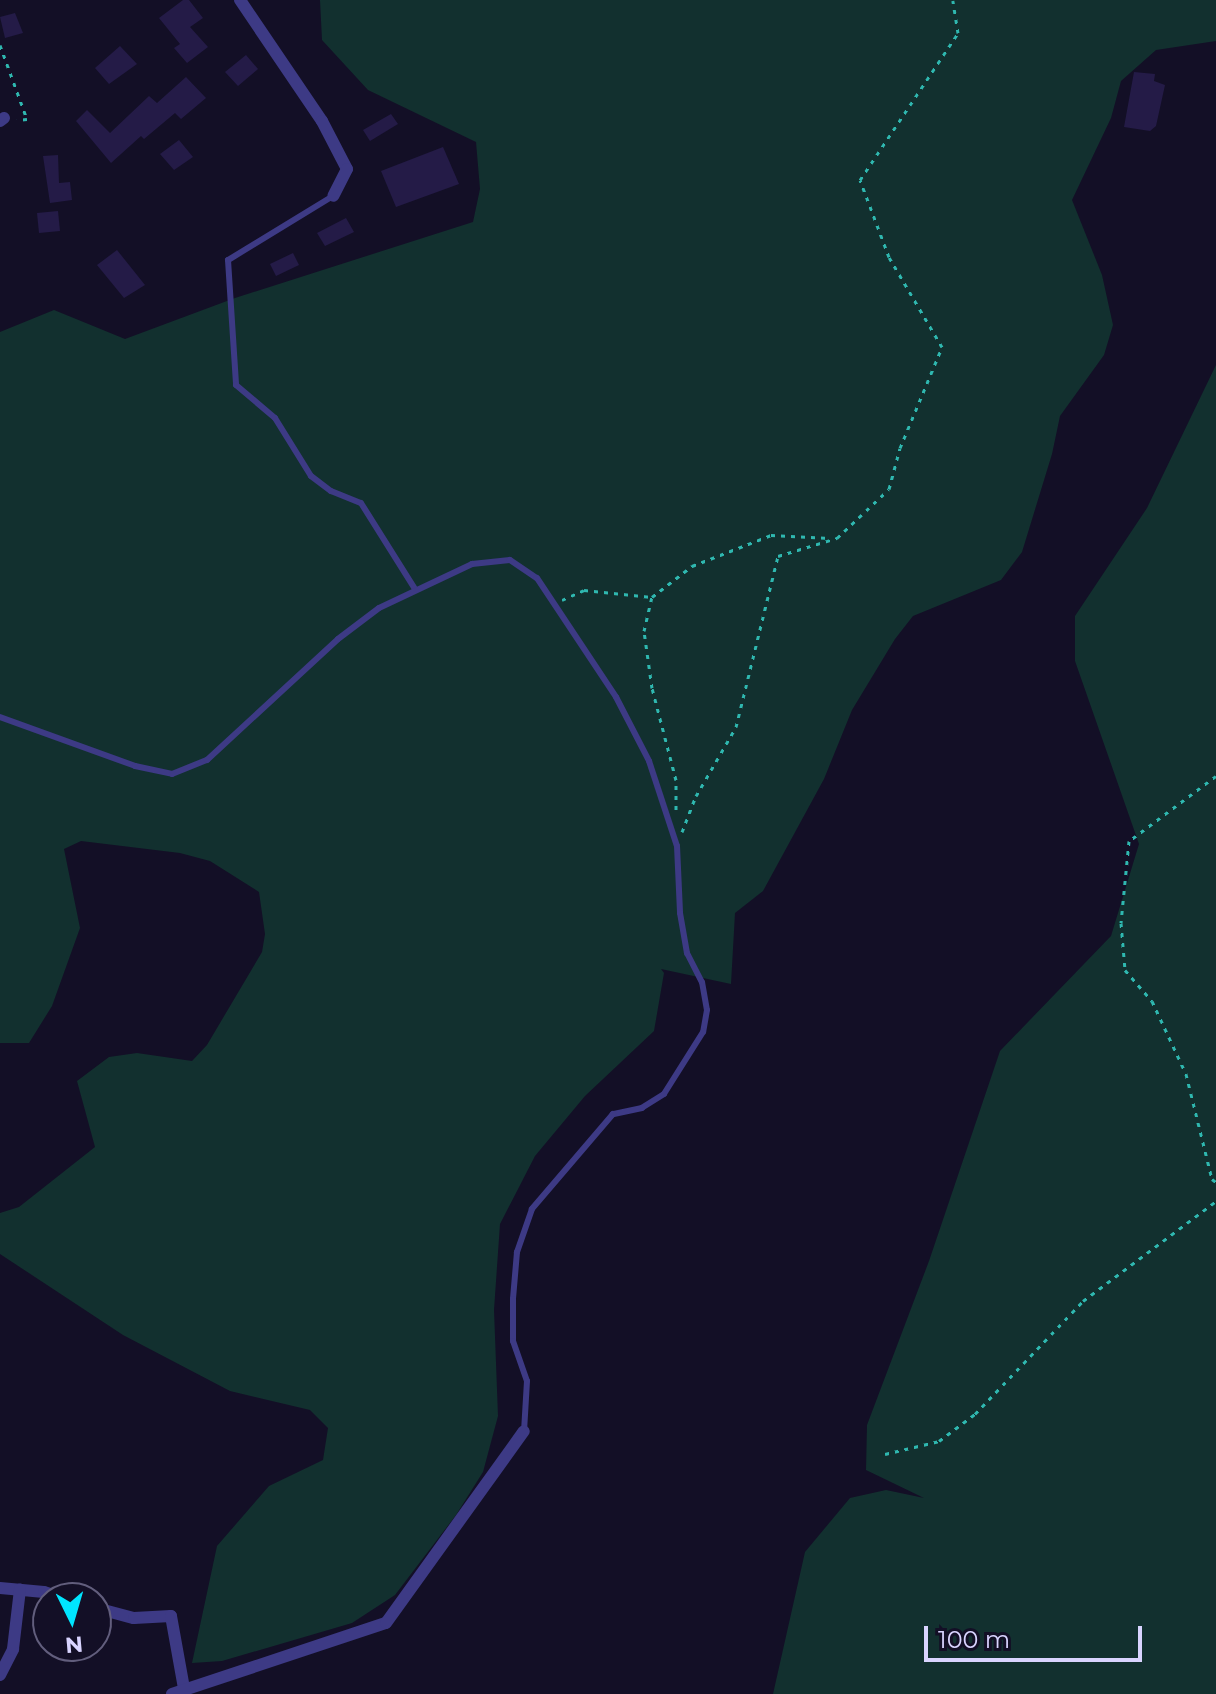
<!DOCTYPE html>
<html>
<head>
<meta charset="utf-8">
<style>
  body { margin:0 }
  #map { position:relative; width:1216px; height:1694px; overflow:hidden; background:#130f26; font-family:Montserrat,sans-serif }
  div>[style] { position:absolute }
  .green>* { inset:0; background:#12302f }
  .building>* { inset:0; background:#241b47 }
  .path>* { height:3px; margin-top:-1.5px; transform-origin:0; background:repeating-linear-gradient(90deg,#2fb8b0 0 4px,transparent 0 10px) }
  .lane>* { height:6px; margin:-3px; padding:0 3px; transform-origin:3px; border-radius:3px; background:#3d3a85 }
  .street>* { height:12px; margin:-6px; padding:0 6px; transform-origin:6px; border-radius:6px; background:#3d3a85 }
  span { translate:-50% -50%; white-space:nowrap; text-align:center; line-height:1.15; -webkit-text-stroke:8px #130f26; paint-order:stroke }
  .north { position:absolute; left:32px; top:1582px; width:80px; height:80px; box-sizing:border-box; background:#130f26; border:2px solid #625e7d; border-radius:50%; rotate:175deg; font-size:22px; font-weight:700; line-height:32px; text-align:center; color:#d9d4ff }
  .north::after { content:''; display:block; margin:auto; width:28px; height:36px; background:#00e5ff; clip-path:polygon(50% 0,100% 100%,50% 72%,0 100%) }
  .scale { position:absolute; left:924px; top:1626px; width:218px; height:36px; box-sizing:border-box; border:4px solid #d9d4ff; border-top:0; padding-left:10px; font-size:24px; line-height:28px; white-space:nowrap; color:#d9d4ff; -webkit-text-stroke:6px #130f26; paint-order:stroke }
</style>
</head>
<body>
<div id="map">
  <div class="green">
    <i style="clip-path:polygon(320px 0,1216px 0,1216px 41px,1156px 50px,1121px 81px,1111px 118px,1072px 200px,1102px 275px,1113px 325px,1104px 355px,1060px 416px,1052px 454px,1022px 552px,1001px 580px,913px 616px,895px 639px,852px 710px,824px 779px,763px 891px,735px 913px,731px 984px,661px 969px,664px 973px,654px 1031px,585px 1096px,535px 1156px,500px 1224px,494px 1310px,498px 1416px,483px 1472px,456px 1515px,395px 1595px,352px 1623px,222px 1661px,192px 1663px,217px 1546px,269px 1486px,323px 1460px,328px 1428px,310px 1410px,230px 1391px,123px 1335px,0 1254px,0 1213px,19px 1207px,95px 1147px,77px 1081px,109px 1057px,137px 1053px,192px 1061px,207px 1045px,262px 952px,265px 934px,259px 892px,210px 861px,180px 853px,81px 841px,64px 849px,80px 928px,52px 1006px,29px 1043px,0 1043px,0 332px,54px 310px,125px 339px,235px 298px,473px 222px,480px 189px,476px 142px,368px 90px,322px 40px)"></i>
    <i style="clip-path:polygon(1216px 365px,1216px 1694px,773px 1694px,805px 1552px,850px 1498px,886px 1490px,924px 1498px,866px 1470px,867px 1425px,929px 1261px,1000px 1051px,1111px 936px,1139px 844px,1075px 661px,1075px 616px,1147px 508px)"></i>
  </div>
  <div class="building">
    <i style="clip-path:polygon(183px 0,189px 0,203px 18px,190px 27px,208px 47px,187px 63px,174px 48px,180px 44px,159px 18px)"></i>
    <i style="clip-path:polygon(15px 13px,23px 33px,5px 38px,0 17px)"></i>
    <i style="clip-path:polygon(120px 46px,137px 64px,109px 84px,95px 68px)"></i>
    <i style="clip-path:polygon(246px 55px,258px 69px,238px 86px,225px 72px)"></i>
    <i style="clip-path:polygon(1134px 72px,1155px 74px,1154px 81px,1165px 85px,1156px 126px,1150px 131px,1124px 127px)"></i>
    <i style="clip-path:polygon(186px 77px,206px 98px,181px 119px,175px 113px,144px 139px,141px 136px,111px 163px,76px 121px,87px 110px,110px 133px,149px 96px,157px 103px)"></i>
    <i style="clip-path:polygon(391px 114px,398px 124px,370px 141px,363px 130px)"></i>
    <i style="clip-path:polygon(179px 140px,193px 157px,174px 170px,160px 154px)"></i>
    <i style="clip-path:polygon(443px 147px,459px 184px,396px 207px,381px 171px)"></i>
    <i style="clip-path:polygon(58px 155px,59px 183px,70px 182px,72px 200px,50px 203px,43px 156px)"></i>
    <i style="clip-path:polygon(58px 211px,60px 231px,39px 233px,37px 213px)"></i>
    <i style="clip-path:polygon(346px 218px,354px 232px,325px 246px,317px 233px)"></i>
    <i style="clip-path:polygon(117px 250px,145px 285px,124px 298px,97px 265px)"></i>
    <i style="clip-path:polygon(293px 253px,299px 265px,276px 276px,270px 264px)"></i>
  </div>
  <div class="path">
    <i style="left:0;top:45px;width:79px;rotate:70deg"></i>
    <i style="left:27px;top:119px;width:10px;rotate:174deg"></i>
    <i style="left:562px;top:600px;width:24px;rotate:-24deg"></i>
    <i style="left:584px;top:590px;width:68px;rotate:5.9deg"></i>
    <i style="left:1216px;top:776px;width:109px;rotate:143.2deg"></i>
    <i style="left:1129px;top:841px;width:82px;rotate:95.6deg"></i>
    <i style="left:1121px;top:923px;width:47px;rotate:85.1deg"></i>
    <i style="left:1125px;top:970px;width:41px;rotate:48.9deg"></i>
    <i style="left:1152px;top:1001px;width:81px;rotate:65deg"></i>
    <i style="left:1186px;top:1074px;width:108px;rotate:76.1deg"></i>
    <i style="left:1212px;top:1179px;width:5px;rotate:37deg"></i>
    <i style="left:676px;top:810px;width:30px;rotate:-90deg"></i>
    <i style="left:676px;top:780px;width:95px;rotate:-104.6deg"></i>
    <i style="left:652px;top:688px;width:58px;rotate:-98deg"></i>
    <i style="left:644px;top:631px;width:35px;rotate:-77deg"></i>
    <i style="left:652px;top:597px;width:51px;rotate:-37.8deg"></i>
    <i style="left:692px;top:566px;width:85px;rotate:-21.4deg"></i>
    <i style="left:771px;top:535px;width:59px;rotate:2.9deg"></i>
    <i style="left:682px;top:832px;width:39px;rotate:-69deg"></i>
    <i style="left:696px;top:796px;width:80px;rotate:-59.9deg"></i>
    <i style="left:736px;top:727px;width:176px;rotate:-76.2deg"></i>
    <i style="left:778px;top:556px;width:62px;rotate:-17deg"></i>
    <i style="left:837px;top:538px;width:71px;rotate:-43.3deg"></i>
    <i style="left:889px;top:489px;width:42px;rotate:-75deg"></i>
    <i style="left:900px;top:448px;width:109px;rotate:-67.4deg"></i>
    <i style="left:942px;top:347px;width:104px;rotate:-120.5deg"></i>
    <i style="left:889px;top:257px;width:82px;rotate:-110.6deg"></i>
    <i style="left:860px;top:180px;width:177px;rotate:-56.3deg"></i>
    <i style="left:958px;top:33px;width:33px;rotate:-99deg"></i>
    <i style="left:885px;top:1454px;width:56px;rotate:-13.5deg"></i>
    <i style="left:939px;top:1441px;width:45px;rotate:-36.9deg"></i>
    <i style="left:975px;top:1414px;width:156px;rotate:-46.3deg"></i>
    <i style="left:1083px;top:1301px;width:166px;rotate:-36.9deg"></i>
  </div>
  <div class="lane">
    <i style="left:333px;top:196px;width:123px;rotate:148.6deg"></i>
    <i style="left:228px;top:260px;width:125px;rotate:86.3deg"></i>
    <i style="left:236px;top:385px;width:51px;rotate:40.2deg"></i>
    <i style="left:275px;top:418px;width:68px;rotate:58.2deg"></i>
    <i style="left:311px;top:476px;width:25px;rotate:37deg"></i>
    <i style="left:331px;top:491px;width:32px;rotate:22deg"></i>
    <i style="left:361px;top:503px;width:102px;rotate:57.9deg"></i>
    <i style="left:0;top:717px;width:144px;rotate:19.9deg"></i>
    <i style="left:135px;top:766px;width:38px;rotate:12deg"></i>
    <i style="left:172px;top:774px;width:38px;rotate:-22deg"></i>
    <i style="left:207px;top:760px;width:178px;rotate:-42.7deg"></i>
    <i style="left:338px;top:639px;width:51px;rotate:-37.1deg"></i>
    <i style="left:379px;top:608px;width:103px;rotate:-25.3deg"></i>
    <i style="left:472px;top:564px;width:38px;rotate:-6deg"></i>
    <i style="left:510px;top:560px;width:32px;rotate:34deg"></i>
    <i style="left:537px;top:578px;width:143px;rotate:56.4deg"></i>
    <i style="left:616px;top:697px;width:72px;rotate:62.7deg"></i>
    <i style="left:649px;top:761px;width:89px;rotate:71.8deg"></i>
    <i style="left:677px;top:846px;width:67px;rotate:87.4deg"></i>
    <i style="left:680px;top:913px;width:41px;rotate:80.1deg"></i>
    <i style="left:687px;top:953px;width:33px;rotate:63deg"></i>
    <i style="left:702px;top:982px;width:28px;rotate:80deg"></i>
    <i style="left:707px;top:1010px;width:22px;rotate:100deg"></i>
    <i style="left:703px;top:1032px;width:73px;rotate:122.2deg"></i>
    <i style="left:664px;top:1094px;width:26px;rotate:148deg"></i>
    <i style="left:642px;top:1108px;width:30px;rotate:168deg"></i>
    <i style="left:613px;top:1114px;width:125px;rotate:130.5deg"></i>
    <i style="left:532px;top:1209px;width:46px;rotate:109.2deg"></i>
    <i style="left:517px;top:1252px;width:47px;rotate:94.9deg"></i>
    <i style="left:513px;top:1299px;width:42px;rotate:90deg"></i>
    <i style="left:513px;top:1341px;width:42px;rotate:70.7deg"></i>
    <i style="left:527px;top:1381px;width:50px;rotate:93.4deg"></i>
  </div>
  <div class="street">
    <i style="left:240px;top:0;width:146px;rotate:55.9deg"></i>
    <i style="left:322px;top:121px;width:54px;rotate:62.5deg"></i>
    <i style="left:347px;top:169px;width:30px;rotate:117deg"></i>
    <i style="left:0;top:121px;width:5px;rotate:-37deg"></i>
    <i style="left:0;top:1588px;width:44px;rotate:5.2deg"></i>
    <i style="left:44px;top:1592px;width:21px;rotate:17deg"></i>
    <i style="left:96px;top:1608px;width:39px;rotate:15deg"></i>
    <i style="left:134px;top:1618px;width:37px;rotate:-3deg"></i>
    <i style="left:171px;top:1616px;width:73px;rotate:79.8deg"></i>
    <i style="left:0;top:1675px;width:29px;rotate:-63deg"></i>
    <i style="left:13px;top:1649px;width:60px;rotate:-83.3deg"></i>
    <i style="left:172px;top:1694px;width:225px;rotate:-18.4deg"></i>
    <i style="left:386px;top:1623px;width:236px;rotate:-54.3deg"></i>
  </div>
  <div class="north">N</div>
  <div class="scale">100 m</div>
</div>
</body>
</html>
